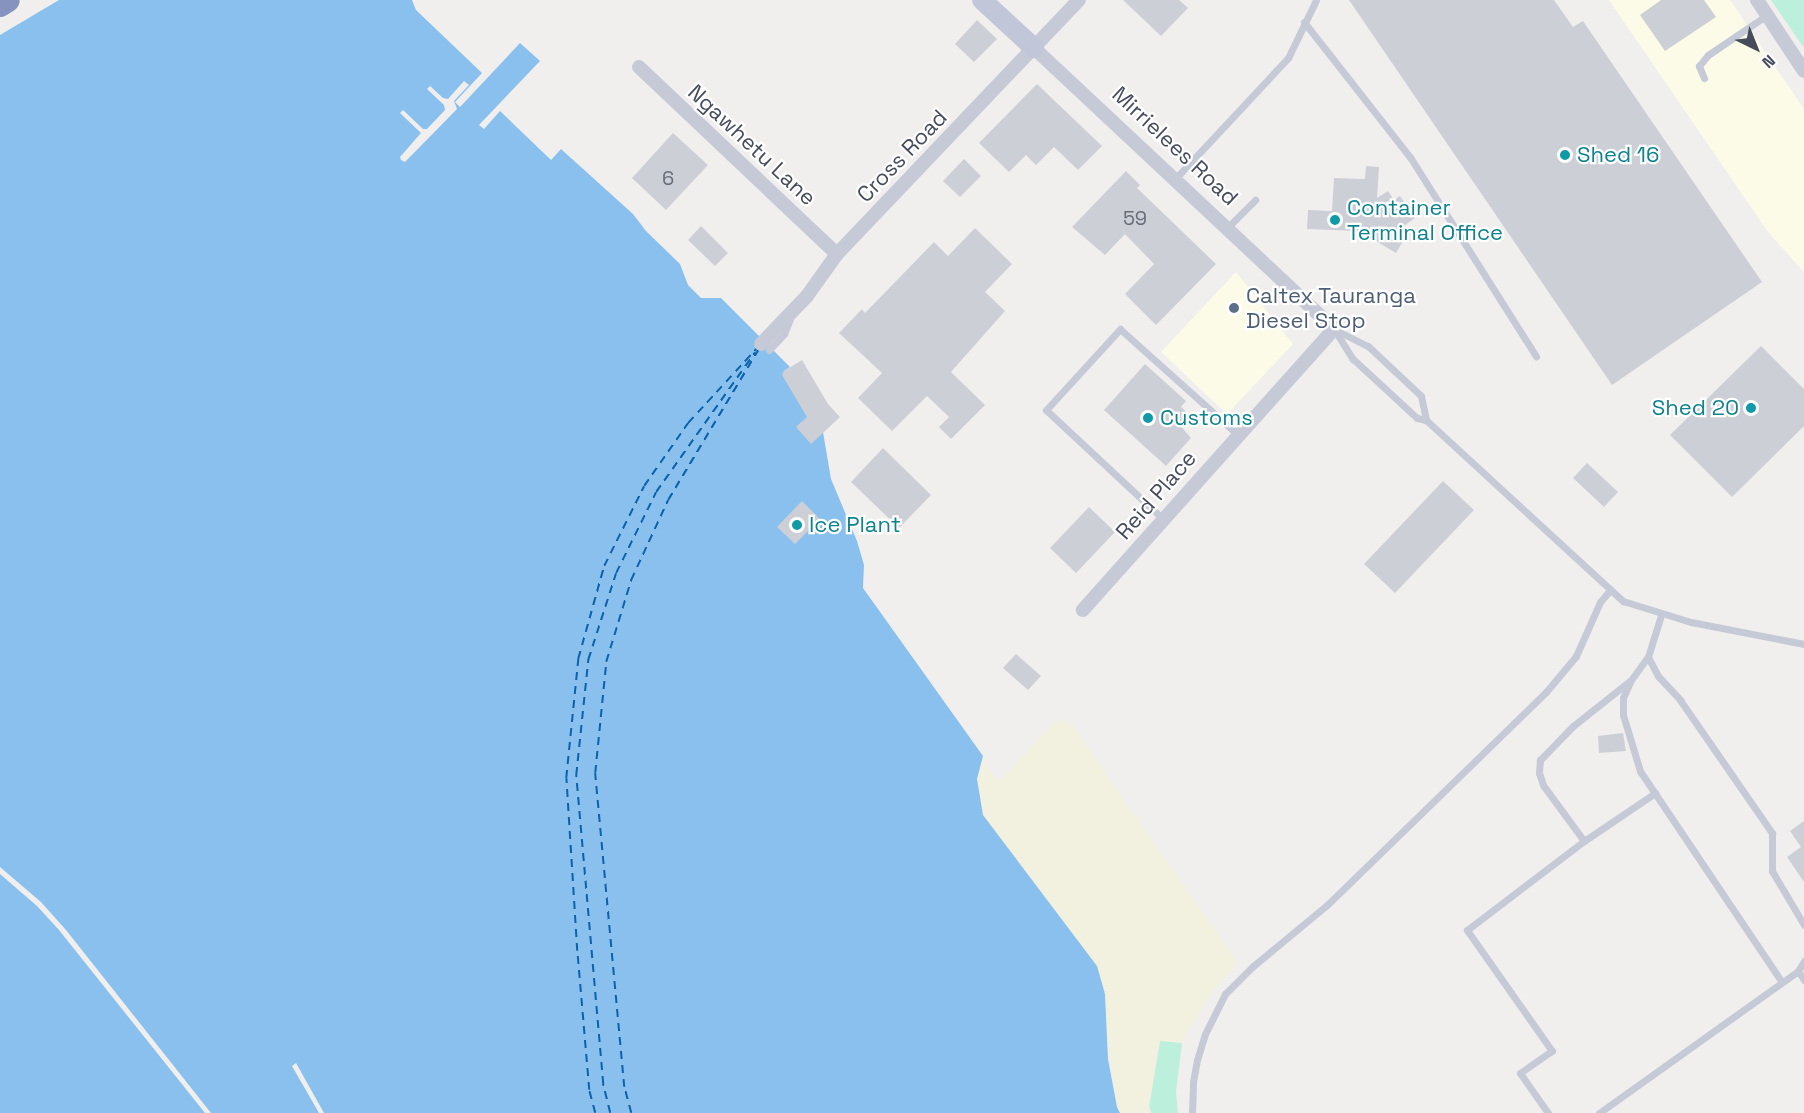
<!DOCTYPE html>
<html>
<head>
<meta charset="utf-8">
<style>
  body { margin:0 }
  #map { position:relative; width:1804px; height:1113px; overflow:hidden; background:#f1efee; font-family:"Space Grotesk",sans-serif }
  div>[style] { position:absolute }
  .commercial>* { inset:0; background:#fcfbe7 }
  .green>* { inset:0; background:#bcefdc }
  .sand>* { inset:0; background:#f2f1df }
  .water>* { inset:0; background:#89c0ed }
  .pier>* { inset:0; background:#f1efee }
  .ferry>* { height:1.5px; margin-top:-0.75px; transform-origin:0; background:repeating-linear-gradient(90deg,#0b62aa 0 8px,transparent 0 14px) }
  .building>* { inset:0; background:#cdcfd6 }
  .lane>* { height:7px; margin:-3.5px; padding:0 3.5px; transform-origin:3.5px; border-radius:3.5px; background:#c5cad6 }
  .street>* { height:14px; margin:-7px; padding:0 7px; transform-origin:7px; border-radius:7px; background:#c5cad6 }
  .secondary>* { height:20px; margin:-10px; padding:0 10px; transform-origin:10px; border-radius:10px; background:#c1c6d8 }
  .highway>* { height:24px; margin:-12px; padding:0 12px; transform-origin:12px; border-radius:12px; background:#8593be }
  .dots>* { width:16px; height:16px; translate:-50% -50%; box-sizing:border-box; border:3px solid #fff; border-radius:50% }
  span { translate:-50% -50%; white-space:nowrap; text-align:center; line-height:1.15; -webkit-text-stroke:4.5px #fff; paint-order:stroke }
  .number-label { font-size:20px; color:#686d7a }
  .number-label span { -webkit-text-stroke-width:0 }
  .street-label { font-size:22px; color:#464c5c }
  .culture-label { font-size:22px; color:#0d838f }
  .left { translate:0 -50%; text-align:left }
  .right { translate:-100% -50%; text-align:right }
  .service-label { font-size:22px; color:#4e5e75 }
  .north { position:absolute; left:1726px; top:18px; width:60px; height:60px; -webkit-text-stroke:4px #fff; paint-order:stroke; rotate:137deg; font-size:16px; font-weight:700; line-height:24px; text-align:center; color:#464c5c }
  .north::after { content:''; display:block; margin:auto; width:21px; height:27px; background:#464c5c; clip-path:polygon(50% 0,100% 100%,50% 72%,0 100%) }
</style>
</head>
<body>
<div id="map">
  <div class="commercial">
    <i style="clip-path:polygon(1609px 0,1730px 0,1804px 109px,1804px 272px,1768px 232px)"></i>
    <i style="clip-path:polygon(1236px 272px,1293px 344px,1227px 414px,1161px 352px)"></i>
  </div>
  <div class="green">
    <i style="clip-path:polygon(1771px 0,1804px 0,1804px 47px,1802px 45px)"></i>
    <i style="clip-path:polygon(1160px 1040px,1182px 1043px,1176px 1092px,1178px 1113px,1151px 1113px,1149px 1106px)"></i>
  </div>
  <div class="sand">
    <i style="clip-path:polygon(1055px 721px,1069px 721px,1238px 963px,1212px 992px,1182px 1043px,1160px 1041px,1149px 1106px,1151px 1113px,1120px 1113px,1117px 1107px,1097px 967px,983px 815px,977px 779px,983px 756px,991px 774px,996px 778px,1002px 779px)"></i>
  </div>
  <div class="water">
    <i style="clip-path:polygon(0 0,412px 0,416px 10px,482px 73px,455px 102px,460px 107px,520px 43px,540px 61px,479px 125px,484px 129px,500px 111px,551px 160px,561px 149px,633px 214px,646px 231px,680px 264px,688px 285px,701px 298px,721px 298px,790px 367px,784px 371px,783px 376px,823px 432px,831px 479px,857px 541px,864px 565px,863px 588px,983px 756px,977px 779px,983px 815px,1097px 966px,1105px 994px,1108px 1059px,1117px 1107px,1120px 1113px,0 1113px)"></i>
  </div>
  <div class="pier">
    <i style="clip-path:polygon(0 0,59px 0,0 35px)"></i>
    <i style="clip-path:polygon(464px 81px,469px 85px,454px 101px,457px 109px,405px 162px,401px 160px,400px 157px,421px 133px,400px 113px,403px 110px,423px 129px,427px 129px,445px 110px,444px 105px,427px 89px,430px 86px,443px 98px,448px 99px)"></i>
    <i style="clip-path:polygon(0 867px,41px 902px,66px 930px,211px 1113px,205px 1113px,59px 930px,37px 906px,0 874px)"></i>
    <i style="clip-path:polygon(296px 1063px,324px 1113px,319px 1113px,292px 1066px)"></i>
  </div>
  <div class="ferry">
    <i style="left:595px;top:1113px;width:24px;rotate:-105deg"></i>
    <i style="left:589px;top:1090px;width:140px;rotate:-94.9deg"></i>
    <i style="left:577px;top:951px;width:173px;rotate:-93.6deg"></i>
    <i style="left:566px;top:778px;width:120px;rotate:-84.2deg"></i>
    <i style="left:578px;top:659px;width:97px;rotate:-74.4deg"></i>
    <i style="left:604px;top:566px;width:89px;rotate:-63.4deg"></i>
    <i style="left:644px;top:486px;width:77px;rotate:-55.1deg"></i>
    <i style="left:688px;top:423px;width:102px;rotate:-47.4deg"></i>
    <i style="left:610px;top:1113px;width:30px;rotate:-104deg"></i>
    <i style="left:603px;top:1084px;width:310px;rotate:-95deg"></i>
    <i style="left:576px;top:775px;width:116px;rotate:-84deg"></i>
    <i style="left:588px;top:660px;width:91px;rotate:-72.2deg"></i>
    <i style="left:616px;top:573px;width:90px;rotate:-63.7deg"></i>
    <i style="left:656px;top:492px;width:171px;rotate:-54.7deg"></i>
    <i style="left:631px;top:1113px;width:27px;rotate:-105deg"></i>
    <i style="left:624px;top:1087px;width:315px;rotate:-95.3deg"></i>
    <i style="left:595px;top:773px;width:112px;rotate:-84.3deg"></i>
    <i style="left:606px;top:662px;width:86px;rotate:-73deg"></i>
    <i style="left:631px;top:580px;width:88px;rotate:-65.2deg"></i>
    <i style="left:668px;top:500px;width:175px;rotate:-59deg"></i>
  </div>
  <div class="building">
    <i style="clip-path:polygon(1123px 0,1179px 0,1188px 8px,1161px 36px)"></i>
    <i style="clip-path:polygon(1349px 0,1554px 0,1573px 27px,1583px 21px,1762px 282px,1612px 385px)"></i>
    <i style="clip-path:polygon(1661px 0,1704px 0,1716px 17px,1665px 51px,1640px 15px)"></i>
    <i style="clip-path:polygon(977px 20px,997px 39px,974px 62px,955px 44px)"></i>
    <i style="clip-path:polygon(1037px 84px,1102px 146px,1078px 170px,1054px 147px,1036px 165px,1026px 155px,1009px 172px,979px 143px)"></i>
    <i style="clip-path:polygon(673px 133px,708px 165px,666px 210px,632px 178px)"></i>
    <i style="clip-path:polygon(964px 159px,981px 176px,960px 197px,943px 181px)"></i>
    <i style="clip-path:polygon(1366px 166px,1379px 167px,1377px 198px,1388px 191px,1394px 200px,1400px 196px,1415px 218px,1395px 232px,1405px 238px,1396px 253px,1359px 231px,1307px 229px,1308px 210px,1332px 211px,1334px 178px,1365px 179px)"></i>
    <i style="clip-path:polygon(1126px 171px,1140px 185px,1137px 188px,1216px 264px,1156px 325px,1125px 294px,1154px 264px,1125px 234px,1105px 255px,1072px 227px)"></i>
    <i style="clip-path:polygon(701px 226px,728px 253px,715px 266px,688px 240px)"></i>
    <i style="clip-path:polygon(975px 228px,1012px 264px,985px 292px,1005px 311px,951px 372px,985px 405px,951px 439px,939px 427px,949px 417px,927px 396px,892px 431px,858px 398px,882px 373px,839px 333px,862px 309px,865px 313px,934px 242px,948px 256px)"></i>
    <i style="clip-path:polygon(1761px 346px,1804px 389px,1804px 426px,1732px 497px,1670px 435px)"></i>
    <i style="clip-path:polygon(802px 360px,828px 404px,840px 417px,811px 444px,796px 427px,807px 417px,782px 375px,784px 371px)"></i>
    <i style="clip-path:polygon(1145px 364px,1186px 401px,1181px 407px,1188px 413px,1179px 424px,1191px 438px,1166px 466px,1104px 410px)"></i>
    <i style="clip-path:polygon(883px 448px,931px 495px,899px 528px,851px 482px)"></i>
    <i style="clip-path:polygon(1587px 463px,1618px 492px,1604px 507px,1573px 478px)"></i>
    <i style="clip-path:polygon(1443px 481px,1474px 510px,1395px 593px,1364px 564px)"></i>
    <i style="clip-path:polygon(802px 501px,820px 519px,795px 544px,777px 527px)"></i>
    <i style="clip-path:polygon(1089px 507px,1115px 532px,1076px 573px,1050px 548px)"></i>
    <i style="clip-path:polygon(1016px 654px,1041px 676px,1028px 690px,1003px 668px)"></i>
    <i style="clip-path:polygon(1623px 733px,1626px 751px,1599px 753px,1598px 736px)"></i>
    <i style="clip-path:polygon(1804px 821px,1804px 882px,1787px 857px,1801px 847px,1790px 831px)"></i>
  </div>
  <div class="lane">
    <i style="left:1304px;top:22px;width:172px;rotate:51.9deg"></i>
    <i style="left:1410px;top:157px;width:236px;rotate:57.7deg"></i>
    <i style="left:1704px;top:78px;width:13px;rotate:-113deg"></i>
    <i style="left:1699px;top:66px;width:14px;rotate:-51deg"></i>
    <i style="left:1708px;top:55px;width:71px;rotate:-34.1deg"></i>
    <i style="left:1175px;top:179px;width:166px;rotate:-47deg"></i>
    <i style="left:1288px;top:58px;width:64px;rotate:-64.2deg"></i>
    <i style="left:1227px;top:228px;width:40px;rotate:-45deg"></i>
    <i style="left:1334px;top:329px;width:36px;rotate:58deg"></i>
    <i style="left:1353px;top:359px;width:87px;rotate:42.7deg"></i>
    <i style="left:1417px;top:418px;width:9px;rotate:13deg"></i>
    <i style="left:1426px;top:420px;width:268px;rotate:42.6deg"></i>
    <i style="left:1623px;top:601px;width:71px;rotate:17.2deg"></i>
    <i style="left:1691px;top:622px;width:115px;rotate:11deg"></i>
    <i style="left:1334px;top:329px;width:38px;rotate:27deg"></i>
    <i style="left:1368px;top:346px;width:73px;rotate:43.3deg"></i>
    <i style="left:1421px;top:396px;width:25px;rotate:78deg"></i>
    <i style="left:769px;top:350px;width:22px;rotate:-47deg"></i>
    <i style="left:784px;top:334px;width:16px;rotate:-68deg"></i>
    <i style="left:1163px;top:519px;width:160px;rotate:-137deg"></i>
    <i style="left:1046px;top:410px;width:110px;rotate:-47.6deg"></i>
    <i style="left:1120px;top:329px;width:159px;rotate:41.9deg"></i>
    <i style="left:1648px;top:657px;width:44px;rotate:-72.8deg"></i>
    <i style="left:1630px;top:682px;width:17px;rotate:114deg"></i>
    <i style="left:1623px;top:698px;width:17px;rotate:90deg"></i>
    <i style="left:1623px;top:715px;width:59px;rotate:73.1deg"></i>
    <i style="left:1640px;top:771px;width:254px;rotate:56.1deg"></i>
    <i style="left:1584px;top:841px;width:69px;rotate:-126.2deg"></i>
    <i style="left:1543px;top:785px;width:13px;rotate:-108deg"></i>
    <i style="left:1539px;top:773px;width:13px;rotate:-86deg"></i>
    <i style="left:1540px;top:760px;width:47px;rotate:-45.9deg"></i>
    <i style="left:1573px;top:726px;width:74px;rotate:-38.4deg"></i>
    <i style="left:1631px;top:680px;width:29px;rotate:-54deg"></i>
    <i style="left:1648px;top:657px;width:21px;rotate:62deg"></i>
    <i style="left:1658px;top:676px;width:33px;rotate:47deg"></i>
    <i style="left:1680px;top:700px;width:162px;rotate:55.3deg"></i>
    <i style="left:1772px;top:833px;width:38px;rotate:90deg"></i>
    <i style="left:1772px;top:871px;width:63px;rotate:59.3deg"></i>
    <i style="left:1798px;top:971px;width:11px;rotate:56deg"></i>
    <i style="left:1192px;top:1113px;width:31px;rotate:-88deg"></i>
    <i style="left:1193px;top:1082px;width:22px;rotate:-80deg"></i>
    <i style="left:1197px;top:1060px;width:27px;rotate:-73deg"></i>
    <i style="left:1205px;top:1034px;width:45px;rotate:-63.4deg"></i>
    <i style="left:1225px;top:994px;width:38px;rotate:-45deg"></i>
    <i style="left:1252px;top:967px;width:97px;rotate:-39.6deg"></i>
    <i style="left:1327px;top:905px;width:305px;rotate:-44.2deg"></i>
    <i style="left:1546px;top:692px;width:47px;rotate:-50.2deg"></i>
    <i style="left:1576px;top:656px;width:59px;rotate:-66deg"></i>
    <i style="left:1600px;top:602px;width:16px;rotate:-50deg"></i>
    <i style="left:1548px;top:1113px;width:49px;rotate:-125deg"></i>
    <i style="left:1520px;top:1073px;width:39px;rotate:-35deg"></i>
    <i style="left:1552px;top:1051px;width:148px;rotate:-125.1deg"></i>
    <i style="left:1467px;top:930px;width:147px;rotate:-37.3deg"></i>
    <i style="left:1584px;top:841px;width:86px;rotate:-34.1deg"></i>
    <i style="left:1599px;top:1113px;width:244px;rotate:-35.5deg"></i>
    <i style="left:1798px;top:971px;width:12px;rotate:-59deg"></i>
  </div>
  <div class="street">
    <i style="left:1757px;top:0;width:85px;rotate:56.5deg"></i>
    <i style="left:1034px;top:48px;width:411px;rotate:43.1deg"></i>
    <i style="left:1334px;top:329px;width:377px;rotate:131.8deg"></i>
    <i style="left:639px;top:67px;width:272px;rotate:43.4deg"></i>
    <i style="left:761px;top:344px;width:66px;rotate:-46.2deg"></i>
    <i style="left:807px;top:296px;width:52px;rotate:-54.5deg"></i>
    <i style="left:837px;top:254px;width:351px;rotate:-46.4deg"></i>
  </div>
  <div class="secondary">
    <i style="left:982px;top:0;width:71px;rotate:42.7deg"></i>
  </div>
  <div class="highway">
    <i style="left:0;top:5px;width:9px;rotate:-32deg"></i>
  </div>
  <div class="dots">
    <i style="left:1565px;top:155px;background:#0f9aa8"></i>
    <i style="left:1335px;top:220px;background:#0f9aa8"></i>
    <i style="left:1234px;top:308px;background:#5c6f8a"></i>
    <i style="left:1751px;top:408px;background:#0f9aa8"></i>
    <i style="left:1148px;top:418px;background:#0f9aa8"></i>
    <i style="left:797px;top:525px;background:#0f9aa8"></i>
  </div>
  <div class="number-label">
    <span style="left:668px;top:178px">6</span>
    <span style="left:1135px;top:218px">59</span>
  </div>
  <div class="street-label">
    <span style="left:752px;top:145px;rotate:43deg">Ngawhetu Lane</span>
    <span style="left:1175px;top:146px;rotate:43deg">Mirrielees Road</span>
    <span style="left:902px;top:156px;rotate:-46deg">Cross Road</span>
    <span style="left:1156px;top:495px;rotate:-49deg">Reid Place</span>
  </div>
  <div class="culture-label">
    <span class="left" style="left:1577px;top:155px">Shed 16</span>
    <span class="left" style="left:1347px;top:220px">Container<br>Terminal Office</span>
    <span class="right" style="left:1739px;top:408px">Shed 20</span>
    <span class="left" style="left:1160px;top:418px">Customs</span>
    <span class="left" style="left:809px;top:525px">Ice Plant</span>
  </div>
  <div class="service-label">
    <span class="left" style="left:1246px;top:308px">Caltex Tauranga<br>Diesel Stop</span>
  </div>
  <div class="north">N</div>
</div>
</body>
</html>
